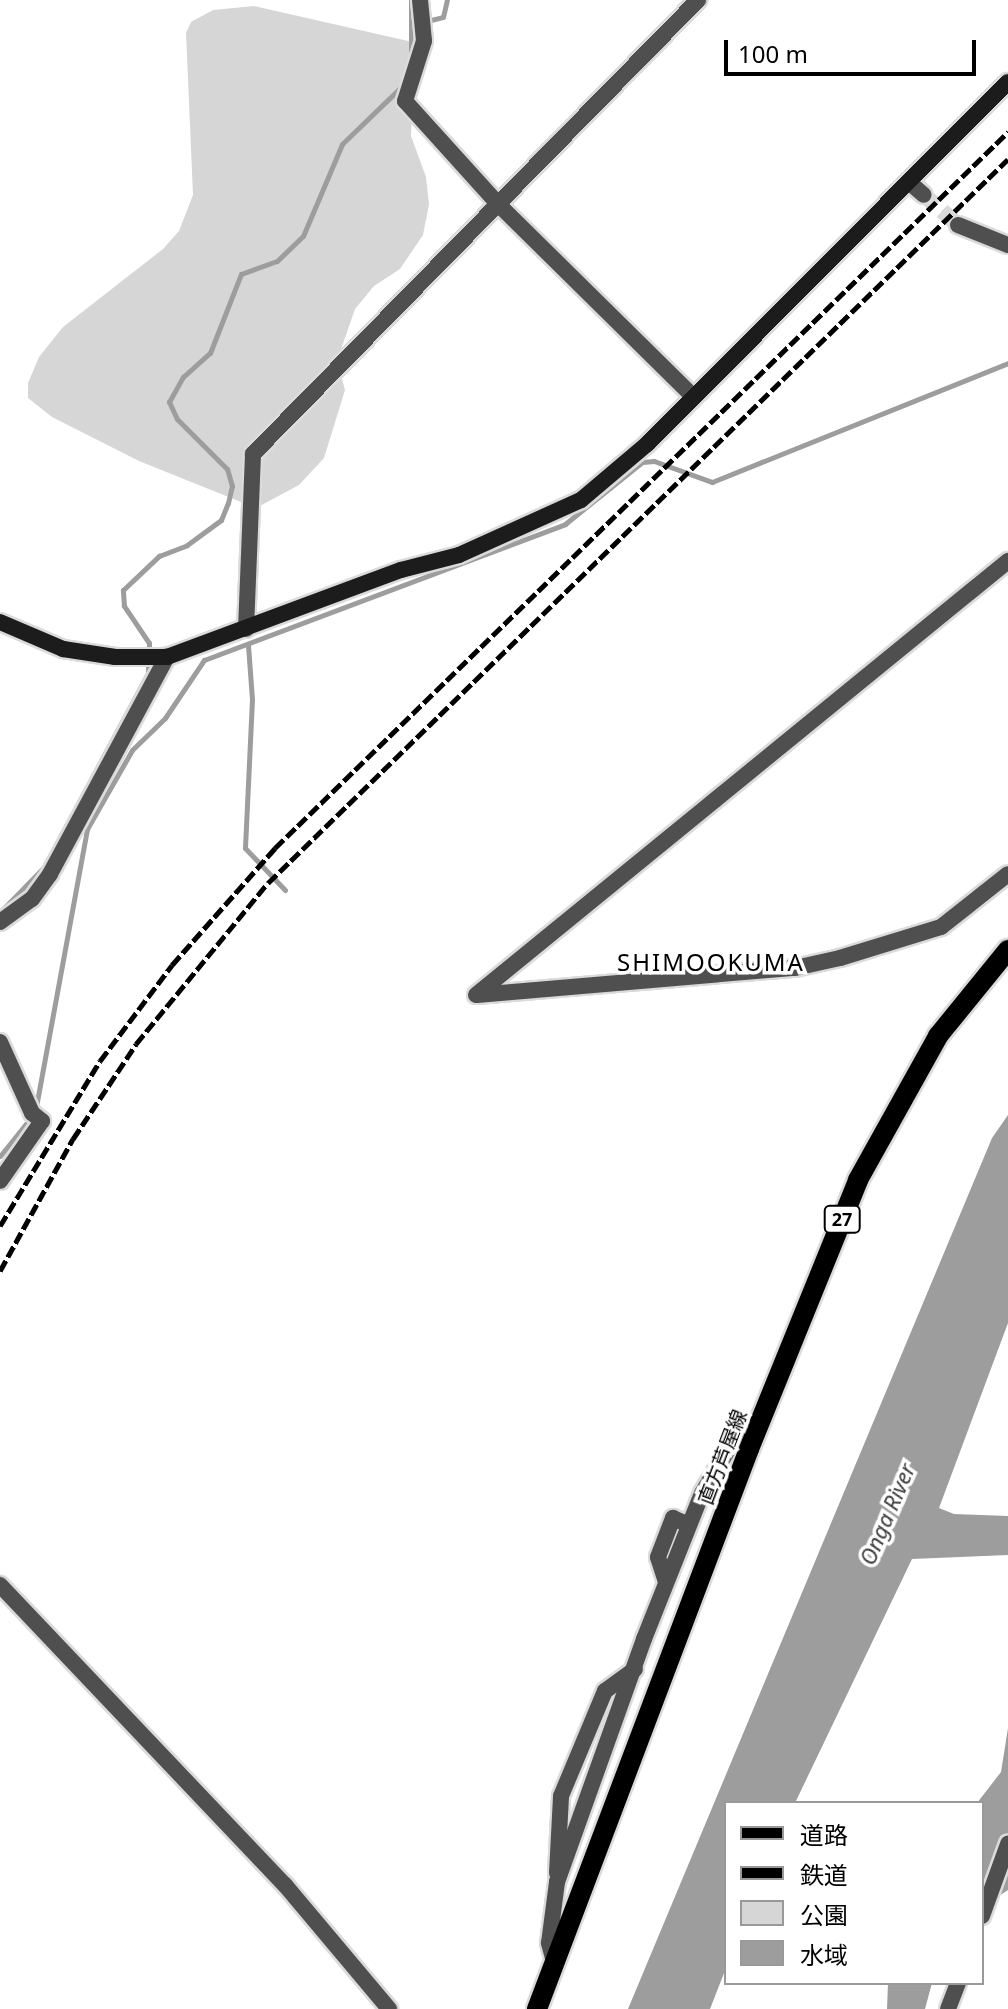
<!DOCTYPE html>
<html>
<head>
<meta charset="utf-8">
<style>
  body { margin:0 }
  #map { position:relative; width:1008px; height:2009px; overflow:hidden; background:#fff; font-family:"Noto Sans","Noto Sans JP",sans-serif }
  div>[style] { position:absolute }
  .green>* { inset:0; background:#d6d6d6 }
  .water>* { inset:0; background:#9d9d9d }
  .stream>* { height:5px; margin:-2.5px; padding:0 2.5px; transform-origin:2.5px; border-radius:2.5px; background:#9d9d9d }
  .street-tunnel>* { height:16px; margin-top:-8px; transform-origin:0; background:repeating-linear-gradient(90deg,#d9d9d9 0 16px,transparent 0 24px) }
  .roads { filter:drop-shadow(2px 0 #dbdbdb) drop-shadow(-2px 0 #dbdbdb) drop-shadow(0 2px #dbdbdb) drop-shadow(0 -2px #dbdbdb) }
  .street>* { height:16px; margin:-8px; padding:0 8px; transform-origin:8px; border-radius:8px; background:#4f4f4f }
  .secondary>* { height:16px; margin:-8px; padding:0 8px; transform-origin:8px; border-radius:8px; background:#1c1c1c }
  .primary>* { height:20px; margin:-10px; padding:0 10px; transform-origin:10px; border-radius:10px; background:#000 }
  .rail>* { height:5px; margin-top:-2.5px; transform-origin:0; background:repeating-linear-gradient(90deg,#000 0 12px,transparent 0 16px) }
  span { translate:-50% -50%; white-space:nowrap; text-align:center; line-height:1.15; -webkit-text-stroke:7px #fff; paint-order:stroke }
  .shield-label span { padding:2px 6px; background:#fff; border:2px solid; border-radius:6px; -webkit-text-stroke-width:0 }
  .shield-label { font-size:18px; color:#000; font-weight:700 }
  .street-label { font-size:20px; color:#000 }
  .water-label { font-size:22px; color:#3e3e3e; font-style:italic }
  .quarter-label { font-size:24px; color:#000; letter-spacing:2px }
  .legend { position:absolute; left:724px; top:1801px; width:260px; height:184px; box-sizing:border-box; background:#fff; border:2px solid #999; margin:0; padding:10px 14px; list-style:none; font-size:24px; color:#000 }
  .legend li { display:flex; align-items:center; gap:16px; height:40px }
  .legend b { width:40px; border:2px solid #999 }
  .scale { position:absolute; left:724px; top:40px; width:252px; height:36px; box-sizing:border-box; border:4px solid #000; border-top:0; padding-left:10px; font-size:24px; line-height:28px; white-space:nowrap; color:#000; -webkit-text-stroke:6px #fff; paint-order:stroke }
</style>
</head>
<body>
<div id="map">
  <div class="green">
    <i style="clip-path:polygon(254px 6px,408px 41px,424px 51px,426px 66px,412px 111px,411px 136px,426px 177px,429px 204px,423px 235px,400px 269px,374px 286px,355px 309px,337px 361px,345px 390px,324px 458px,299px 485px,256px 508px,139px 461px,52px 417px,28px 398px,28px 383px,39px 357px,63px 327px,163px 249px,179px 231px,193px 195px,186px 33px,191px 22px,213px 10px)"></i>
  </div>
  <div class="water">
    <i style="clip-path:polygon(1008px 1115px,1008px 1323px,939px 1508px,954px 1514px,1008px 1516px,1008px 1555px,912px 1559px,795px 1803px,726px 1803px,726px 1968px,710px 2009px,628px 2009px,992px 1138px)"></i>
    <i style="clip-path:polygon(1008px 1728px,1008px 1890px,982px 1907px,982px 1803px,977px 1803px,1001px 1772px)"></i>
    <i style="clip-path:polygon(888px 1983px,932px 1983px,925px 2009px,887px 2009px)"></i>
  </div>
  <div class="stream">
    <i style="left:427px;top:21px;width:16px;rotate:-14deg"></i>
    <i style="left:443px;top:17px;width:17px;rotate:-77deg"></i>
    <i style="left:411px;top:57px;width:57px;rotate:-90deg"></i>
    <i style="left:248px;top:645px;width:54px;rotate:85.8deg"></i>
    <i style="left:252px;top:699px;width:149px;rotate:92.7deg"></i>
    <i style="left:245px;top:848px;width:58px;rotate:46.4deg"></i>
    <i style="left:0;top:912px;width:63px;rotate:-45.6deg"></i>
    <i style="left:44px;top:867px;width:220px;rotate:-61.8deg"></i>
    <i style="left:148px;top:673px;width:30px;rotate:-88deg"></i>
    <i style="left:149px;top:643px;width:45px;rotate:-124deg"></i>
    <i style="left:124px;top:606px;width:16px;rotate:-94deg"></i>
    <i style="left:123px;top:590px;width:50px;rotate:-43.4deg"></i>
    <i style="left:159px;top:556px;width:30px;rotate:-21deg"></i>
    <i style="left:187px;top:545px;width:42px;rotate:-36.3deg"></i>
    <i style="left:221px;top:520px;width:18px;rotate:-68deg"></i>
    <i style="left:228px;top:503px;width:17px;rotate:-77deg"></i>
    <i style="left:232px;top:486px;width:18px;rotate:-106deg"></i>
    <i style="left:227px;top:469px;width:71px;rotate:-135deg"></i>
    <i style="left:177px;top:419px;width:19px;rotate:-115deg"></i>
    <i style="left:169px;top:402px;width:29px;rotate:-61deg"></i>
    <i style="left:183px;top:377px;width:36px;rotate:-42deg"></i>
    <i style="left:210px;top:353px;width:85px;rotate:-68.6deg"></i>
    <i style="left:241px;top:274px;width:38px;rotate:-20deg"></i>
    <i style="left:277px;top:261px;width:36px;rotate:-44deg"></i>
    <i style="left:303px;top:236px;width:100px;rotate:-67deg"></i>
    <i style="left:342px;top:144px;width:83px;rotate:-44deg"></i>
    <i style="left:36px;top:1107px;width:283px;rotate:-79.6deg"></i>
    <i style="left:87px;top:829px;width:91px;rotate:-60.3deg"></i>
    <i style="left:132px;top:750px;width:46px;rotate:-44.1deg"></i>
    <i style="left:165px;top:718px;width:70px;rotate:-56.1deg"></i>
    <i style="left:204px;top:660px;width:386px;rotate:-20.6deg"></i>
    <i style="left:565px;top:524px;width:99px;rotate:-38.8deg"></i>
    <i style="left:642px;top:462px;width:12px;rotate:-5deg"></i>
    <i style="left:654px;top:461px;width:62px;rotate:19.9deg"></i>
    <i style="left:712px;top:482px;width:319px;rotate:-21.9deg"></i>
    <i style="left:0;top:1156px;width:51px;rotate:-51.3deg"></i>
  </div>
  <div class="street-tunnel">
    <i style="left:924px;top:195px;width:45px;rotate:41.4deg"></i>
  </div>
  <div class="roads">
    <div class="street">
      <i style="left:420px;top:0;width:41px;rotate:84.4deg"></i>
      <i style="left:424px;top:41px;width:63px;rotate:107.6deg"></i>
      <i style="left:405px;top:101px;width:139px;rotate:47.9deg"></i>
      <i style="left:498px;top:204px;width:275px;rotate:44.6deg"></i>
      <i style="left:910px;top:183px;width:18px;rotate:41deg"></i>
      <i style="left:958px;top:225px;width:54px;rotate:21.8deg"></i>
      <i style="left:246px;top:629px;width:175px;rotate:-87.7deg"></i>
      <i style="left:253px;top:454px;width:636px;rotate:-45.57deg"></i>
      <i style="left:0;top:922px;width:39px;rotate:-36deg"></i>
      <i style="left:32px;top:899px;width:31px;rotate:-54deg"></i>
      <i style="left:50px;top:874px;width:247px;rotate:-61.7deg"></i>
      <i style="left:476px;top:995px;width:687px;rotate:-39.21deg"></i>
      <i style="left:477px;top:995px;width:319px;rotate:-4.9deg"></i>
      <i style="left:795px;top:968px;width:46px;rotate:-12.5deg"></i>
      <i style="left:840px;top:958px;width:106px;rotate:-17.1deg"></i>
      <i style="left:941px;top:927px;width:85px;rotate:-38.3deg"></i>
      <i style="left:0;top:1042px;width:78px;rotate:65.7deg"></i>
      <i style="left:32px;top:1113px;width:13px;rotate:39deg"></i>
      <i style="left:42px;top:1121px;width:73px;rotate:125deg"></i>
      <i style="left:666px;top:1582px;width:26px;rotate:-108deg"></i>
      <i style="left:658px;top:1557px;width:42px;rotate:-69deg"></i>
      <i style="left:673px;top:1518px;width:17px;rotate:24deg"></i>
      <i style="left:0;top:1585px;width:414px;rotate:46.5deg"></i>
      <i style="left:285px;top:1885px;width:162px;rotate:50deg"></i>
      <i style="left:557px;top:1873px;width:77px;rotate:-87deg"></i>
      <i style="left:561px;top:1796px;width:114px;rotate:-67.3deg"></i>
      <i style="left:605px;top:1691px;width:37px;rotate:-36deg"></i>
      <i style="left:982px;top:1916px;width:77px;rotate:-70.1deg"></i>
      <i style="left:554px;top:1962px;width:20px;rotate:-105deg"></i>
      <i style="left:549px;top:1943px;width:62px;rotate:-82.5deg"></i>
      <i style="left:557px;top:1882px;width:258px;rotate:-70.3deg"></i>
      <i style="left:644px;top:1639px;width:157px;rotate:-68.3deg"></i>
      <i style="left:702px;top:1493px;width:58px;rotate:-59deg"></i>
      <i style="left:732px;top:1443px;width:28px;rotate:-27deg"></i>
      <i style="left:948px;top:2009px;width:28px;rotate:-69deg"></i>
    </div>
    <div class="secondary">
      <i style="left:0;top:622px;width:69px;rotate:23.2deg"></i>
      <i style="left:63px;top:649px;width:53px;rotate:8.7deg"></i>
      <i style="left:115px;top:657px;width:52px"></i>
      <i style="left:167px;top:657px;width:250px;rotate:-20.4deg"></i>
      <i style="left:401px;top:570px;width:60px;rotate:-14.5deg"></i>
      <i style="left:459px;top:555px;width:134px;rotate:-24.3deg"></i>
      <i style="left:581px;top:500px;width:87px;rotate:-40.3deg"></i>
      <i style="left:647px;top:444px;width:511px;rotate:-45.08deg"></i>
    </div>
    <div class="primary">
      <i style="left:537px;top:2009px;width:599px;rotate:-69.26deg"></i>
      <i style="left:749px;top:1449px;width:290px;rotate:-67.9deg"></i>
      <i style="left:858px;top:1180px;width:165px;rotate:-60.9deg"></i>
      <i style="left:938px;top:1036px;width:111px;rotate:-50.9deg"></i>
    </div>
  </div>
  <div class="rail">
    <i style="left:0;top:1226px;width:193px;rotate:-58.8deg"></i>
    <i style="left:100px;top:1061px;width:120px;rotate:-53.1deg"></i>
    <i style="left:172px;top:965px;width:156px;rotate:-48.6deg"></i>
    <i style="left:275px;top:848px;width:1025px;rotate:-44.33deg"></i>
    <i style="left:0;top:1271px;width:151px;rotate:-61.1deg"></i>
    <i style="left:73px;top:1139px;width:114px;rotate:-56.4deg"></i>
    <i style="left:136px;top:1044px;width:208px;rotate:-50.7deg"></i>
    <i style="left:268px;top:883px;width:1035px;rotate:-44.37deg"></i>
  </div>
  <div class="shield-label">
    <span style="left:842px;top:1219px">27</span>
  </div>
  <div class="street-label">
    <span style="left:722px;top:1457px;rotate:-69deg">直方芦屋線</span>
  </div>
  <div class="water-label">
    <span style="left:887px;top:1514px;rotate:-67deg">Onga River</span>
  </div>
  <div class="quarter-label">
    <span style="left:711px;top:962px">SHIMOOKUMA</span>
  </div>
  <ul class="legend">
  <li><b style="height:10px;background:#000"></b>道路</li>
  <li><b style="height:10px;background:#000"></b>鉄道</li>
  <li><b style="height:22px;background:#d6d6d6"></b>公園</li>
  <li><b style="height:22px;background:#9d9d9d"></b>水域</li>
  </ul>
  <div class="scale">100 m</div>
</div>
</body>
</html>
